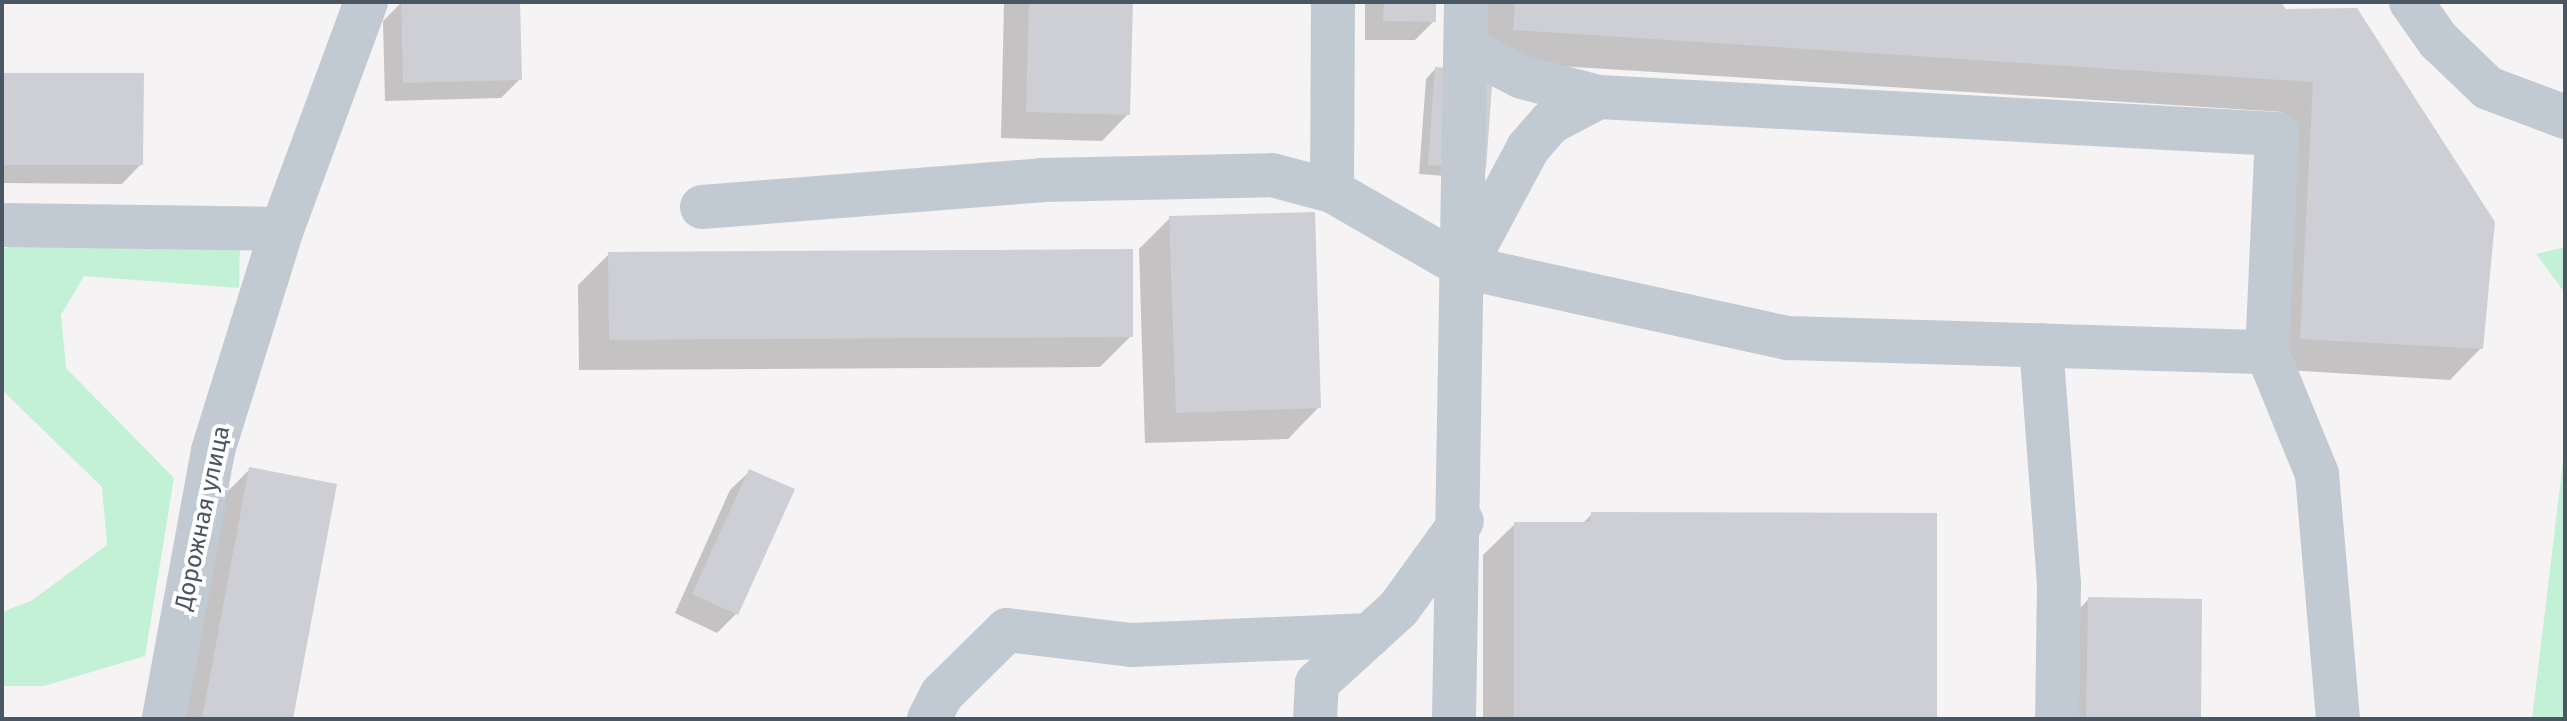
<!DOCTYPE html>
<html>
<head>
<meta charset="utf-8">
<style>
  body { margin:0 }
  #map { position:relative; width:2567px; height:721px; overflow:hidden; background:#f5f3f3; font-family:"Fira Sans",sans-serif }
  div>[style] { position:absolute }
  .green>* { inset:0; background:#c3f1d5 }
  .shadow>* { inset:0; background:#0003 }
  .building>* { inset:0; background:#cdcfd5 }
  .minor>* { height:44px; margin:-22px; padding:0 22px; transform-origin:22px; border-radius:22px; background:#c1cad2 }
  span { translate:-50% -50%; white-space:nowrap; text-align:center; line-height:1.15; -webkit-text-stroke:8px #fff; paint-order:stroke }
  .street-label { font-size:24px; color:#4a5661 }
  .frame { position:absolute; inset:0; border:4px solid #4a5661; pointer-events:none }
</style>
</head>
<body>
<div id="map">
  <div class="green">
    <i style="clip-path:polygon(21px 244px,240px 246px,239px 288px,84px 276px,61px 315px,66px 368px,174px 478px,145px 656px,44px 686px,2px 686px,2px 612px,31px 601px,107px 545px,102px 487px,2px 390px,2px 249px)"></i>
    <i style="clip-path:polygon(2565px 247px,2565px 293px,2536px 254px)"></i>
    <i style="clip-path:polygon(2565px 445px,2565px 719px,2532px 719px)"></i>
  </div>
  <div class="shadow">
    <i style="clip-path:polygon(402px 2px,518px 2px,520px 79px,501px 98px,385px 101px,383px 21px)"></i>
    <i style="clip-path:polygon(1004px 2px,1131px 2px,1128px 114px,1102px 141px,1001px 138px)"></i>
    <i style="clip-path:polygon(1365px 2px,1434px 2px,1434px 21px,1415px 40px,1365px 40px)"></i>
    <i style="clip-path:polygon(1486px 2px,2281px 2px,2481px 348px,2450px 380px,2270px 369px,2283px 112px,1482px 61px)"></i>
    <i style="clip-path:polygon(1435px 69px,1474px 178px,1419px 174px,1426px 79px)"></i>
    <i style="clip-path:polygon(2px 75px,141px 164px,122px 184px,2px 183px)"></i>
    <i style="clip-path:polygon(1170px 218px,1319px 407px,1288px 439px,1145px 443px,1139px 249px)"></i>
    <i style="clip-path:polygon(609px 254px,1131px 336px,1100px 367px,579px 370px,578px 285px)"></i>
    <i style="clip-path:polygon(250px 469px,291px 719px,174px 719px,213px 506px)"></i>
    <i style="clip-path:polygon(750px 471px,736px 614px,717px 633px,675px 613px,730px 490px)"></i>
    <i style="clip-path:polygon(1592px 514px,1935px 719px,1483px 719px,1483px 555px,1515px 524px,1582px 524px)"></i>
    <i style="clip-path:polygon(2089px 599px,2199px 719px,2056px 719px,2057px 630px)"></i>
  </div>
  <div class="building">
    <i style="clip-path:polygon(401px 2px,520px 2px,522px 80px,403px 83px)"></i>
    <i style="clip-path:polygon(1029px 2px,1133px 2px,1130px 115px,1026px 112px)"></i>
    <i style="clip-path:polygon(1384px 2px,1436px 2px,1436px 22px,1383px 21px)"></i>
    <i style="clip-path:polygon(1515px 2px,2283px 2px,2283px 9px,2357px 8px,2495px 222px,2483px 349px,2300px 339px,2313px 82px,1513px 30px)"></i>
    <i style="clip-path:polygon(1435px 67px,1493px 71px,1486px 169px,1428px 165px)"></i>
    <i style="clip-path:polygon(2px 73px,144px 73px,143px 165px,2px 165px)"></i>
    <i style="clip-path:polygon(1315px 212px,1321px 408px,1176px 413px,1169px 216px)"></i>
    <i style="clip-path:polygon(1133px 249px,1133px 337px,609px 340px,608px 252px)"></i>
    <i style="clip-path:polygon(249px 467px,337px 484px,293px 719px,202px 719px)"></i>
    <i style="clip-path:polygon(749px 469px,795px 489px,738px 615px,692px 594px)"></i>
    <i style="clip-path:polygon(1591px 512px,1937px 513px,1937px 719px,1514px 719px,1514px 522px,1590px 522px)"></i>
    <i style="clip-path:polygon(2088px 597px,2202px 599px,2201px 719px,2086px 719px)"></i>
  </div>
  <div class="minor">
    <i style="left:2411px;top:2px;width:47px;rotate:54.6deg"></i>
    <i style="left:2438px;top:40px;width:69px;rotate:43.8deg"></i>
    <i style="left:2488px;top:88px;width:82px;rotate:20.6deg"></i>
    <i style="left:1466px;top:48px;width:63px;rotate:27.4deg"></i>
    <i style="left:1522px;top:77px;width:80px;rotate:14.6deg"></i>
    <i style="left:1599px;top:97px;width:679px;rotate:3.12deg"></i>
    <i style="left:2277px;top:134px;width:218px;rotate:92.6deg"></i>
    <i style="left:2267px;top:352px;width:132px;rotate:67.7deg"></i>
    <i style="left:2317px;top:474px;width:246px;rotate:85.1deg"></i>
    <i style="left:1332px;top:191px;width:189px;rotate:-89.7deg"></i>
    <i style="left:702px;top:207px;width:341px;rotate:-4.5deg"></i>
    <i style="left:1042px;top:180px;width:230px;rotate:-1.2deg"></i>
    <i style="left:1272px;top:175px;width:62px;rotate:14.9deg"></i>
    <i style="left:1332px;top:191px;width:152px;rotate:29.9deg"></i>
    <i style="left:1464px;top:267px;width:332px;rotate:12.4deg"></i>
    <i style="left:1788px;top:338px;width:479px;rotate:1.7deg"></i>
    <i style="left:2px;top:225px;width:280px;rotate:0.8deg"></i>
    <i style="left:282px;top:229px;width:232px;rotate:107.3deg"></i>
    <i style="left:213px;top:451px;width:272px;rotate:100.4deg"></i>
    <i style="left:282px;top:229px;width:242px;rotate:-69.7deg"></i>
    <i style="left:1467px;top:262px;width:129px;rotate:-61.8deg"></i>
    <i style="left:1528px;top:148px;width:35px;rotate:-49deg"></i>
    <i style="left:1551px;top:122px;width:54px;rotate:-27.5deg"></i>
    <i style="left:2041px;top:345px;width:239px;rotate:85.7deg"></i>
    <i style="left:2059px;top:583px;width:136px;rotate:90.8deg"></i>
    <i style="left:929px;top:719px;width:28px;rotate:-63deg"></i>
    <i style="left:942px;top:694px;width:91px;rotate:-44.6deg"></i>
    <i style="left:1007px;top:630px;width:125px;rotate:6.9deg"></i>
    <i style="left:1131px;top:645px;width:239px;rotate:-2.4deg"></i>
    <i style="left:1315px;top:719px;width:36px;rotate:-87deg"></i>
    <i style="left:1317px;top:683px;width:111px;rotate:-42.4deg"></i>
    <i style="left:1399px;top:608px;width:107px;rotate:-54.1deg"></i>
    <i style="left:1454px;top:719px;width:717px;rotate:-89.04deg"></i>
  </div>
  <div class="street-label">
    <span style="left:203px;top:518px;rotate:-78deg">Дорожная улица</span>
  </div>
  <div class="frame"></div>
</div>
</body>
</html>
